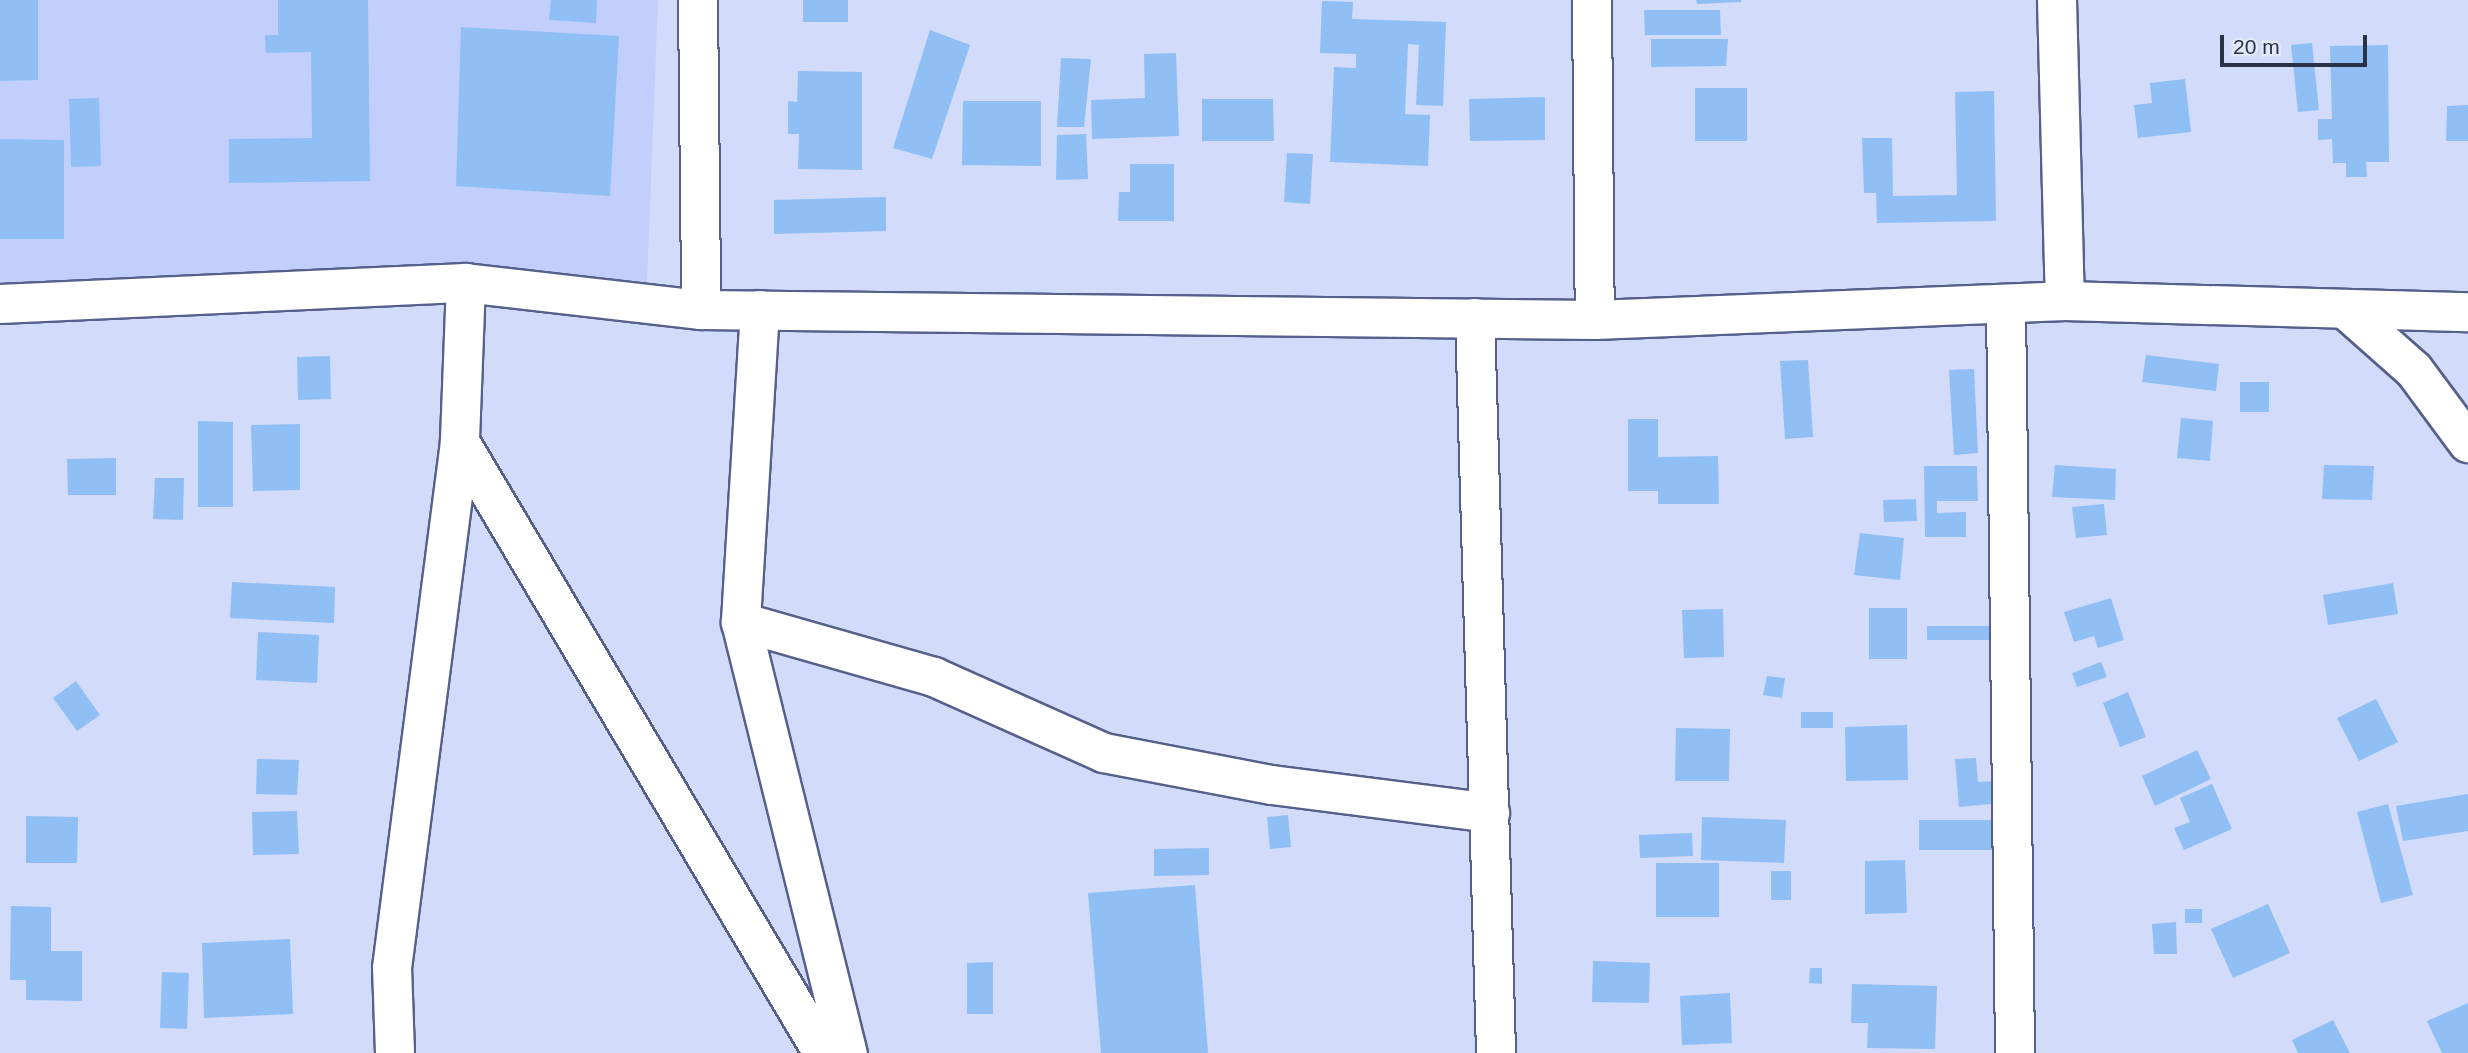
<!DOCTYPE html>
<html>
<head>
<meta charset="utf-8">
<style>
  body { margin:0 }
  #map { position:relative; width:2468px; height:1053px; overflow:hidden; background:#d2dbf9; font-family:Helvetica,sans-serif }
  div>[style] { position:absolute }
  .built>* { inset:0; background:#c2cffc }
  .building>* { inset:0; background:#90bff5 }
  .roads { filter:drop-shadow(2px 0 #55608b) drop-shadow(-2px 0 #55608b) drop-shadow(0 2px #55608b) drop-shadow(0 -2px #55608b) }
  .street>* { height:38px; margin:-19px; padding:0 19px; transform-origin:19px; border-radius:19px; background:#fff }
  span { translate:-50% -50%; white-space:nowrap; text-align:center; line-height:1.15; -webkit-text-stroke:5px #e3e9fd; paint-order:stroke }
  .scale { position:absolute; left:2220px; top:35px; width:147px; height:32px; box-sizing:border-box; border:4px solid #2c3245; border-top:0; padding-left:9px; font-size:21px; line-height:24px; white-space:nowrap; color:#2c3245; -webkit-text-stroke:5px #e3e9fd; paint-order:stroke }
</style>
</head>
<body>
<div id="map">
  <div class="built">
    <i style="clip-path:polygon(0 0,658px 0,647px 282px,0 284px)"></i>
  </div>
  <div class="building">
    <i style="clip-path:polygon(0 0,38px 0,38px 80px,0 81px)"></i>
    <i style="clip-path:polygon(278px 0,368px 0,370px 181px,229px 183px,229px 139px,312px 138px,311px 52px,266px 53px,265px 35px,278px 35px)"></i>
    <i style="clip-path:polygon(551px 0,597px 0,596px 23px,549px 20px)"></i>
    <i style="clip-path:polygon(803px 0,848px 0,848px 22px,803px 22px)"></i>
    <i style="clip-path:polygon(1696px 0,1741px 0,1741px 2px,1697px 4px)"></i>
    <i style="clip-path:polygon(1322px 1px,1353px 2px,1352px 19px,1446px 22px,1443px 106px,1416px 105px,1419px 45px,1408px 44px,1405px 114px,1430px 115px,1428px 166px,1330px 162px,1334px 67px,1356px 68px,1356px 54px,1320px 53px)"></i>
    <i style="clip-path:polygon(1644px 10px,1720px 10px,1721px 35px,1645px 35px)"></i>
    <i style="clip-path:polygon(461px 27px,619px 36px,610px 196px,456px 186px)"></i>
    <i style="clip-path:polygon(930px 30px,970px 45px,932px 159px,893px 148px)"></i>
    <i style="clip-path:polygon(1651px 39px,1728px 39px,1726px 66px,1651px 67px)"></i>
    <i style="clip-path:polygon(2312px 43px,2319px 110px,2298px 112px,2291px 45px)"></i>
    <i style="clip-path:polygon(2388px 45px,2389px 162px,2366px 162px,2367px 177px,2346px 177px,2346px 163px,2333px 163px,2332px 139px,2318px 140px,2318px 119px,2332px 119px,2330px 46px)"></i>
    <i style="clip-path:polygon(1176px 53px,1179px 136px,1092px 139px,1091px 100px,1145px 98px,1144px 54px)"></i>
    <i style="clip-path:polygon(1061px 58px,1091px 59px,1084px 127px,1057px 127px)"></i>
    <i style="clip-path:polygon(798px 71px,862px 72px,862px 170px,798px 169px,799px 134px,788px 134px,788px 101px,797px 102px)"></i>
    <i style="clip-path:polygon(2185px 79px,2191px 132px,2138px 138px,2134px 105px,2152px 103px,2150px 83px)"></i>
    <i style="clip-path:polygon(1695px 88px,1747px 88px,1747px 141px,1695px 141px)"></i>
    <i style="clip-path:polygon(1994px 91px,1996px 221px,1877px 223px,1876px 193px,1864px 193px,1862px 138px,1892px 138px,1893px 196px,1957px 195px,1955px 92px)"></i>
    <i style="clip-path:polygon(1545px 97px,1545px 140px,1470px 141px,1469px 99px)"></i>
    <i style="clip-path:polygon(99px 98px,101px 166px,71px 167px,69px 99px)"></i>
    <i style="clip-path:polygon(1202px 99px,1273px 99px,1274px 141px,1202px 141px)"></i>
    <i style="clip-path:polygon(963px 101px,1041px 101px,1041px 166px,962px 165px)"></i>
    <i style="clip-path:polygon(2468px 105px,2468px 141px,2446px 141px,2447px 106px)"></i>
    <i style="clip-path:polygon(1086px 134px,1088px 179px,1056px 180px,1057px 135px)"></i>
    <i style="clip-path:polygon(0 139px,64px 140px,64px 239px,0 239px)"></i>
    <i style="clip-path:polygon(1287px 153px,1313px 154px,1310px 204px,1284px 202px)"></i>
    <i style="clip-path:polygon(1130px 164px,1174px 164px,1174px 221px,1118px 221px,1119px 192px,1130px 192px)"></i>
    <i style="clip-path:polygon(886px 197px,886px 231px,774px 234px,774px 200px)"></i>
    <i style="clip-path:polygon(2146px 355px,2219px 364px,2216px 391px,2142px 382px)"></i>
    <i style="clip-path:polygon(330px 356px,331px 399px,298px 400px,297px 357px)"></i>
    <i style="clip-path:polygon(1808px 360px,1813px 437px,1785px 439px,1780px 361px)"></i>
    <i style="clip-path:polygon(1974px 369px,1978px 453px,1954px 455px,1949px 370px)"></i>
    <i style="clip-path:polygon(2240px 382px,2269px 382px,2269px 412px,2240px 412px)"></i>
    <i style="clip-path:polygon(2181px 418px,2213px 421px,2210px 461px,2177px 458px)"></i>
    <i style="clip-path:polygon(1628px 419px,1658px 419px,1658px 457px,1718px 456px,1719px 504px,1658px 504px,1658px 491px,1628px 491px)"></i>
    <i style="clip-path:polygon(198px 421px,233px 422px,233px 507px,198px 507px)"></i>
    <i style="clip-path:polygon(300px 424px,300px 490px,253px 491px,251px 425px)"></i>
    <i style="clip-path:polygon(116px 458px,116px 495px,68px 495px,67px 459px)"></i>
    <i style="clip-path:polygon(2055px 465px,2116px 469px,2115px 500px,2052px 497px)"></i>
    <i style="clip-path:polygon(2324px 465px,2374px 466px,2372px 500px,2322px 499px)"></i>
    <i style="clip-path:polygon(1924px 466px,1977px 466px,1978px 501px,1937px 501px,1937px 513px,1966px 512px,1966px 537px,1925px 537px)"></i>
    <i style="clip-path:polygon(155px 478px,184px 478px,183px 520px,153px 519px)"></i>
    <i style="clip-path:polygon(1916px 499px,1917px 521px,1884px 522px,1883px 500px)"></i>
    <i style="clip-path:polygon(2104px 504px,2107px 535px,2076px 538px,2072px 507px)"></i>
    <i style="clip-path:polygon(1860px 533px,1904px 538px,1900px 580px,1854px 575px)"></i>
    <i style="clip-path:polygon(232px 582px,335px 587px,334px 623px,230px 618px)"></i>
    <i style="clip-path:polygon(2393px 583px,2398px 614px,2328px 625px,2323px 595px)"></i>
    <i style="clip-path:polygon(2111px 598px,2124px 640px,2098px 648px,2094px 636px,2074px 642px,2064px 612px)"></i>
    <i style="clip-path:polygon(1869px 608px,1907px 608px,1907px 659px,1869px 659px)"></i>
    <i style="clip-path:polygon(1723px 609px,1724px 657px,1684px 658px,1682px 610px)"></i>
    <i style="clip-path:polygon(1927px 626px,1990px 626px,1990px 640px,1927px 640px)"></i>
    <i style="clip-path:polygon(258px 632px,319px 635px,317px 683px,256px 680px)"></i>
    <i style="clip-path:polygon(2101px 662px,2107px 677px,2077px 687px,2072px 673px)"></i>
    <i style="clip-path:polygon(1767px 676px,1785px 678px,1782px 698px,1763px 695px)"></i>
    <i style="clip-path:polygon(76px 681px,100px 715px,77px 731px,53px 698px)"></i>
    <i style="clip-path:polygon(2128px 692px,2146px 737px,2120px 747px,2103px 703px)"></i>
    <i style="clip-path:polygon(2376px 699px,2398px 742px,2359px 761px,2337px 718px)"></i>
    <i style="clip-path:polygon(1801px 712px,1833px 712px,1833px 728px,1801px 728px)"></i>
    <i style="clip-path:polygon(1907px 725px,1908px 780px,1846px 781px,1845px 727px)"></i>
    <i style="clip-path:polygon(1676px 728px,1730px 729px,1729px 781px,1675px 781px)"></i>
    <i style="clip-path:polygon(2197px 750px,2211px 779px,2155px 806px,2142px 776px)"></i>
    <i style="clip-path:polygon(1976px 758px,1978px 782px,1998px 781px,2001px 803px,1959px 807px,1955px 759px)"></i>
    <i style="clip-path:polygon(257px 759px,299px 760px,297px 795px,256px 794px)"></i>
    <i style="clip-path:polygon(2212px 784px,2232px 829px,2184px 850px,2174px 828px,2190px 822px,2180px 798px)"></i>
    <i style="clip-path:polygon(2468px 794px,2468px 831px,2403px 841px,2396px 806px)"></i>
    <i style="clip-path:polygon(2388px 804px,2413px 895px,2381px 903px,2357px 812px)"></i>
    <i style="clip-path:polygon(297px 811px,299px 854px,253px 855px,252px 812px)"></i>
    <i style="clip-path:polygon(1288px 815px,1291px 847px,1270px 849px,1267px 817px)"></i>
    <i style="clip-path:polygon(26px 816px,78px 817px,77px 863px,26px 863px)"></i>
    <i style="clip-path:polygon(1702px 817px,1786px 820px,1784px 863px,1701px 860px)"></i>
    <i style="clip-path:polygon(1919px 820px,1992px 820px,1992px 850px,1919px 850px)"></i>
    <i style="clip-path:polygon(1692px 833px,1693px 856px,1640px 858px,1639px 835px)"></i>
    <i style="clip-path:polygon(1209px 848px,1209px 875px,1154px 876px,1154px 849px)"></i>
    <i style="clip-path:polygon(1905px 860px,1907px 913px,1865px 914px,1865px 861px)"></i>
    <i style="clip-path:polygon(1656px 863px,1719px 863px,1719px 917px,1656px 917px)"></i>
    <i style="clip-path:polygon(1771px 871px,1791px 871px,1791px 900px,1771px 900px)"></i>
    <i style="clip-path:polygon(1195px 885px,1208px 1053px,1101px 1053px,1088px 893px)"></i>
    <i style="clip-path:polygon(2268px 904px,2290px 953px,2233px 978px,2211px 929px)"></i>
    <i style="clip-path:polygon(11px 906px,51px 907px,51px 951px,82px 951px,82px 1001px,26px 1000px,26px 980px,10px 980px)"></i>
    <i style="clip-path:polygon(2185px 909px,2202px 909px,2202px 923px,2185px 923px)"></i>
    <i style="clip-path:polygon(2176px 922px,2177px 954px,2154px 954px,2152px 924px)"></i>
    <i style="clip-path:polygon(290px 939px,293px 1014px,204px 1018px,202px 943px)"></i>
    <i style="clip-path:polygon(1593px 961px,1650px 963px,1649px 1003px,1592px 1002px)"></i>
    <i style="clip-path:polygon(993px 962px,993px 1014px,967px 1014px,967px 963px)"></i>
    <i style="clip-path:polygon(1810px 968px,1822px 968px,1822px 984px,1809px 983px)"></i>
    <i style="clip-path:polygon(162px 972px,189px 973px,187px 1029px,160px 1028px)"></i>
    <i style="clip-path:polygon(1852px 984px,1937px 986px,1935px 1049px,1867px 1048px,1868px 1023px,1851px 1023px)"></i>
    <i style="clip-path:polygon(1730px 993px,1732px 1043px,1682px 1045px,1680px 996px)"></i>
    <i style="clip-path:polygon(2468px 1003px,2468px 1053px,2442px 1053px,2427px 1021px)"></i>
    <i style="clip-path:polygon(2333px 1020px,2350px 1053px,2298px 1053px,2292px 1040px)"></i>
  </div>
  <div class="roads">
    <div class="street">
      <i style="left:698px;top:0;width:310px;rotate:89.4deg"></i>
      <i style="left:1592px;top:0;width:320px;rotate:89.5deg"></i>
      <i style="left:2057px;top:0;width:301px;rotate:88.5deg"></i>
      <i style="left:466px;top:283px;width:159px;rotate:92.2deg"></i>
      <i style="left:460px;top:442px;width:711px;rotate:59.29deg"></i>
      <i style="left:0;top:304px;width:466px;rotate:-2.6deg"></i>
      <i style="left:466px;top:283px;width:237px;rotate:6.6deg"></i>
      <i style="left:701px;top:310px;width:894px;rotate:0.64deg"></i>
      <i style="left:1595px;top:320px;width:470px;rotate:-2.3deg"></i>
      <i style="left:2065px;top:301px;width:403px;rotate:1.6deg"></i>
      <i style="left:2006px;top:305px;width:748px;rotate:89.31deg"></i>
      <i style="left:2345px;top:309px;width:92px;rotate:41.5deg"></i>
      <i style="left:2414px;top:370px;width:91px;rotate:53.5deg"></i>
      <i style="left:760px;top:310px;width:313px;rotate:93.5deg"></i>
      <i style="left:741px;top:622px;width:444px;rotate:76.1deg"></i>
      <i style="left:1475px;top:318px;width:735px;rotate:88.36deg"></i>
      <i style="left:741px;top:622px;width:201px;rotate:15.9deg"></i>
      <i style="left:934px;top:677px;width:186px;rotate:24.1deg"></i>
      <i style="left:1104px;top:753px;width:171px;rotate:10.8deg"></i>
      <i style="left:1272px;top:785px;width:220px;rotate:7.3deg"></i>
      <i style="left:395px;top:1053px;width:85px;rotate:-92deg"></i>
      <i style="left:392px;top:968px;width:530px;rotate:-82.63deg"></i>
    </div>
  </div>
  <div class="scale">20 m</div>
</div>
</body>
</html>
